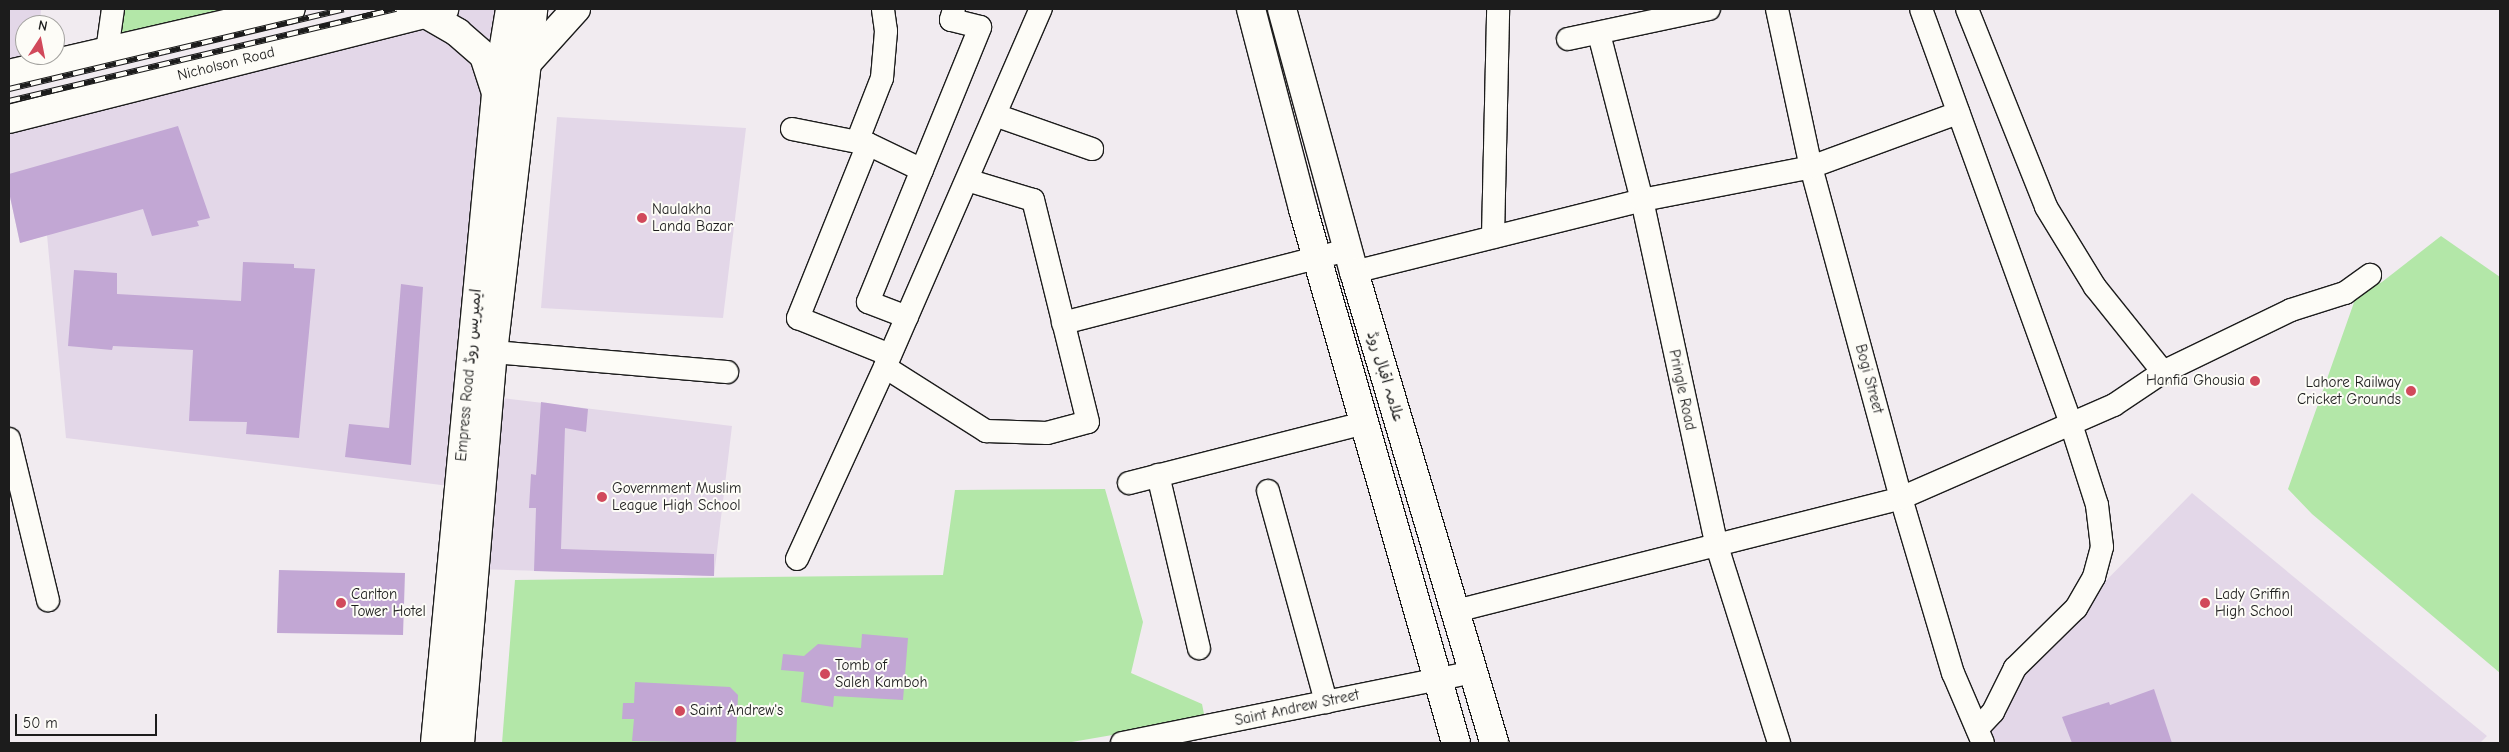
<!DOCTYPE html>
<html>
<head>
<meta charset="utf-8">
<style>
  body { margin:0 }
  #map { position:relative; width:2509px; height:752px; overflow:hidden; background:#f1ebf0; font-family:"Comic Neue","Playpen Sans Arabic",sans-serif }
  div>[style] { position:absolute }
  .built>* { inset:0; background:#e3d7e8 }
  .green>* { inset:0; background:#b3e7a8 }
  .building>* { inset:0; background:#c2a7d4 }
  .roads { filter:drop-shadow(1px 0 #1c1c1c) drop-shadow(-1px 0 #1c1c1c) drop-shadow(0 1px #1c1c1c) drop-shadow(0 -1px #1c1c1c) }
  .minor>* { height:22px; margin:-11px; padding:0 11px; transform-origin:11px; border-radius:11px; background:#fdfcf7 }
  .secondary>* { height:28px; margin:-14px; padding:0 14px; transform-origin:14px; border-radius:14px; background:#fdfcf7 }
  .primary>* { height:28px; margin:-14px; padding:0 14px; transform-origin:14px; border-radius:14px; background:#fdfcf7 }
  .rail>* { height:5.5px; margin-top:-2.75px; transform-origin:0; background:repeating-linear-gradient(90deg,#fdfcf7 0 11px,#1c1c1c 0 22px); box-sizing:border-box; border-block:1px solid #1c1c1c }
  .dots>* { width:14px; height:14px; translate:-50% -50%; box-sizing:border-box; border:2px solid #fdfcf7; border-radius:50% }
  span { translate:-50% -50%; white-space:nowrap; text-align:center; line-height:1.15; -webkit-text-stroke:4px #fdfcf7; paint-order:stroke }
  .street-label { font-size:15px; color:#1c1c1c }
  .poi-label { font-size:15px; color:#1c1c1c }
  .left { translate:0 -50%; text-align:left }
  .right { translate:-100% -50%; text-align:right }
  .frame { position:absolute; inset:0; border:10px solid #1c1c1c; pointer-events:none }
  .north { position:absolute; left:15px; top:15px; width:50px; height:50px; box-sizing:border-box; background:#fdfcf7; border:1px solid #a3a29f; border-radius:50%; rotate:11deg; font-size:14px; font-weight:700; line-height:20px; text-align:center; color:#1c1c1c }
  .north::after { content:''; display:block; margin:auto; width:18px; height:22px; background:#d1495b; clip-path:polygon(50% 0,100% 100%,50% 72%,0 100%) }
  .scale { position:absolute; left:15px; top:714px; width:142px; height:22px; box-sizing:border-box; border:2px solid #1c1c1c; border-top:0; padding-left:6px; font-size:15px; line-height:18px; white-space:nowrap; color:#1c1c1c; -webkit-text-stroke:4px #fdfcf7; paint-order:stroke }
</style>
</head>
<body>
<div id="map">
  <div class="built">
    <i style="clip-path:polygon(9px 9px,41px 9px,40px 25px,25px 25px,25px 55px,39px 55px,9px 74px)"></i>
    <i style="clip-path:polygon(444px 9px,533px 9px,493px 397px,732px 426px,714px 576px,474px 569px,481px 490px,66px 438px,47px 235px,20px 243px,9px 192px,9px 106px)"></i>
    <i style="clip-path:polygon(557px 117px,746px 128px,723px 318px,541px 308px)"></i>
    <i style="clip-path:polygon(2192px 493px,2487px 736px,2480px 743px,1988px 743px,1976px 713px)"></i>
  </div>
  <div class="green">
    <i style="clip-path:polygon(113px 9px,291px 9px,107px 51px)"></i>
    <i style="clip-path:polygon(2441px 236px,2500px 277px,2500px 673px,2312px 514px,2288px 489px,2357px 294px,2382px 282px)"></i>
    <i style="clip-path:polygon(1105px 489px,1143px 622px,1131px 673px,1202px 704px,1205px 719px,1066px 743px,502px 743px,515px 580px,943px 575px,955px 490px)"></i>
  </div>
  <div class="building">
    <i style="clip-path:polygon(178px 126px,210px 218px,197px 221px,199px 226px,152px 236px,143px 209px,20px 243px,9px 192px,9px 174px)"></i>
    <i style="clip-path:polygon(243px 262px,294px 264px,294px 268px,315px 269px,299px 438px,246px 434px,247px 422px,189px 421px,193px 350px,113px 346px,112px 350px,68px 346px,74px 270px,117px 273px,117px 294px,241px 301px)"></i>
    <i style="clip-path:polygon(401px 284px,423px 287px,411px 465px,345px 457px,349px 424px,389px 428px)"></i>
    <i style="clip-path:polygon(541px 402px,588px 409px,586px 432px,565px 428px,561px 549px,714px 554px,714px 576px,534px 571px,536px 508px,529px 508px,531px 474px,536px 475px)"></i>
    <i style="clip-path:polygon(279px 570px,405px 573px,403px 635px,277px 633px)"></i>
    <i style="clip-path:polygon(862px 634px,908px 638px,903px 700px,834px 696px,833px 707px,801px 702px,804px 672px,781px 670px,783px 654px,804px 656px,818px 644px,861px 648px)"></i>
    <i style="clip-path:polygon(635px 682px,730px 687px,738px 695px,736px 743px,632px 741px,634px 719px,622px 719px,623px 703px,634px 703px)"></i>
    <i style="clip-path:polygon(2154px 689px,2172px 743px,2072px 743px,2062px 717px,2109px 702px,2110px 705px)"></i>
  </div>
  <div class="roads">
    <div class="minor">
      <i style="left:1777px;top:9px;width:162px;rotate:77.9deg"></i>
      <i style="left:1811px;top:167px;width:343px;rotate:74.8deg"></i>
      <i style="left:1901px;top:498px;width:183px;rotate:73.5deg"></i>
      <i style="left:1953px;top:673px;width:76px;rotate:66.8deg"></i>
      <i style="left:1921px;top:9px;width:441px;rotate:70.1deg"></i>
      <i style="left:2071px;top:424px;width:85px;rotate:72.2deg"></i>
      <i style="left:2097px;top:505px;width:42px;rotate:83.2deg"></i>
      <i style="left:2102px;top:547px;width:31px;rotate:105deg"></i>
      <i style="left:2094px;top:577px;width:36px;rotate:120deg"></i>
      <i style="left:2076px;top:608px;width:86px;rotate:135.5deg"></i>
      <i style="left:2015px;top:668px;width:49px;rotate:116.6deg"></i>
      <i style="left:1993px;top:712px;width:23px;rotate:133deg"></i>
      <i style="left:1967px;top:9px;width:213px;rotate:68.2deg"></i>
      <i style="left:2046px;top:207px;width:94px;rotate:58.5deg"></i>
      <i style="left:2095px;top:287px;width:109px;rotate:51.3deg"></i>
      <i style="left:1599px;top:34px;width:171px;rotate:75.5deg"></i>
      <i style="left:1642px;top:200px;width:351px;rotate:77.8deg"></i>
      <i style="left:1716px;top:543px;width:210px;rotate:72.5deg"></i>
      <i style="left:1568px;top:39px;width:144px;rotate:-12deg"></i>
      <i style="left:107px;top:51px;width:42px;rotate:-81.9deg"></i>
      <i style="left:995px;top:115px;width:103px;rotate:19.3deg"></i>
      <i style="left:792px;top:129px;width:77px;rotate:11.2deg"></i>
      <i style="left:868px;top:144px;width:60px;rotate:25.7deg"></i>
      <i style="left:857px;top:142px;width:69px;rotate:-68.7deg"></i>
      <i style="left:882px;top:78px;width:47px;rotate:-85.1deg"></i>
      <i style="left:886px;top:31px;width:22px;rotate:-98deg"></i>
      <i style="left:868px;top:144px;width:188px;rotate:111.9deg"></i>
      <i style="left:798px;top:318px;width:99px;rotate:21.9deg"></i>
      <i style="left:1493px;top:237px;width:228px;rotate:-88.7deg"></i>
      <i style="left:1354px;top:272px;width:297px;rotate:-14deg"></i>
      <i style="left:1642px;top:200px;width:172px;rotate:-11deg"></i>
      <i style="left:1811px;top:167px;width:157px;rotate:-20.2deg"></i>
      <i style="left:907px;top:317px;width:42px;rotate:-159deg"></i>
      <i style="left:868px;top:302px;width:297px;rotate:-67.8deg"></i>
      <i style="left:980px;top:27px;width:30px;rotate:-166deg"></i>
      <i style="left:951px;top:20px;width:11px;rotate:-75deg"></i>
      <i style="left:1063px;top:323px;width:294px;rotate:-14.4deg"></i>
      <i style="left:493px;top:352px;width:235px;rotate:4.9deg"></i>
      <i style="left:885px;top:367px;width:120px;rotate:32.4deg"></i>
      <i style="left:986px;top:431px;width:61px;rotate:1.9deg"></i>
      <i style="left:1047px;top:433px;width:42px;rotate:-15deg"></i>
      <i style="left:1088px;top:422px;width:229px;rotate:-103.9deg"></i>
      <i style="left:1033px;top:200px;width:69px;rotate:-163.1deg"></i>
      <i style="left:9px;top:439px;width:166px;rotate:76.4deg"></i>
      <i style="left:1158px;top:475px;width:178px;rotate:76.7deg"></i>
      <i style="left:1129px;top:483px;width:243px;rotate:-14.3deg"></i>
      <i style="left:1268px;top:491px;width:219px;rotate:74.6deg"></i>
      <i style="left:797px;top:559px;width:211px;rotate:-65.4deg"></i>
      <i style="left:885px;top:367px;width:391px;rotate:-66.5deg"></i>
      <i style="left:1456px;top:611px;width:459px;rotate:-14.2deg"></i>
      <i style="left:1901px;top:498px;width:232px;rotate:-23.6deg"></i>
      <i style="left:2114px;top:405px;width:59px;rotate:-34deg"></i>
      <i style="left:2163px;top:372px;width:142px;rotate:-25.8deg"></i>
      <i style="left:2291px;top:310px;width:57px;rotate:-17.5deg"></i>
      <i style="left:2345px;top:293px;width:31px;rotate:-36deg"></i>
      <i style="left:1122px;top:743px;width:358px;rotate:-11.4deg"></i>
    </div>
    <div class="secondary">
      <i style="left:424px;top:13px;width:39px;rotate:30deg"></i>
      <i style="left:458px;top:33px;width:35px;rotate:41deg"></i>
      <i style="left:484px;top:56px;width:36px;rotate:72deg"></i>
      <i style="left:527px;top:63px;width:73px;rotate:-47.8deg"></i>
      <i style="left:9px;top:74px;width:289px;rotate:-13deg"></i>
      <i style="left:9px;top:119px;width:449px;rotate:-14.2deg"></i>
      <i style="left:435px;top:743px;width:652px;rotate:-84.63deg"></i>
      <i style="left:496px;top:94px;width:86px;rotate:-80.6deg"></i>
      <i style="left:460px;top:743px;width:392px;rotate:-85.2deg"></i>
      <i style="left:493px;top:352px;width:345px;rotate:-83.3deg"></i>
    </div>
    <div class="primary">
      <i style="left:1251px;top:9px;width:207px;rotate:75.4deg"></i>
      <i style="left:1303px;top:209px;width:555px;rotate:74.01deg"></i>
      <i style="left:1282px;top:9px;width:273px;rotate:74.7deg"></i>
      <i style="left:1354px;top:272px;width:491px;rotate:73.4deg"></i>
    </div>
  </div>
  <div class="rail">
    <i style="left:9px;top:89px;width:344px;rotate:-13.4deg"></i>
    <i style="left:9px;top:101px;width:398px;rotate:-13.4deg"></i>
  </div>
  <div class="dots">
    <i style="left:642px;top:218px;background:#d1495b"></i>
    <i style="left:2255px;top:381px;background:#d1495b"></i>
    <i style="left:2411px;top:391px;background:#d1495b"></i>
    <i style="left:602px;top:497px;background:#d1495b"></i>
    <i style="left:341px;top:603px;background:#d1495b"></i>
    <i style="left:2205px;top:603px;background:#d1495b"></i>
    <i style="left:825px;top:674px;background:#d1495b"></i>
    <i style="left:680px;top:711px;background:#d1495b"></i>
  </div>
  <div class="street-label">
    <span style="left:226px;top:64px;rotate:-14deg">Nicholson Road</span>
    <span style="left:469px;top:375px;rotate:-85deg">Empress Road ایمپریس روڈ</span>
    <span style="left:1385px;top:377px;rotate:73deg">علامہ اقبال روڈ</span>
    <span style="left:1869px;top:379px;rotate:75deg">Bogi Street</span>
    <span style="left:1682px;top:390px;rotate:78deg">Pringle Road</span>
    <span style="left:1297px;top:708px;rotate:-12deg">Saint Andrew Street</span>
  </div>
  <div class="poi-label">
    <span class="left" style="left:652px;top:218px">Naulakha<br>Landa Bazar</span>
    <span class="right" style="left:2245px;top:381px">Hanfia Ghousia</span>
    <span class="right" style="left:2401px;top:391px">Lahore Railway<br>Cricket Grounds</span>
    <span class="left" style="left:612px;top:497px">Government Muslim<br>League High School</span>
    <span class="left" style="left:351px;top:603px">Carlton<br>Tower Hotel</span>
    <span class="left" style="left:2215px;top:603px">Lady Griffin<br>High School</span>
    <span class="left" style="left:835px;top:674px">Tomb of<br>Saleh Kamboh</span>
    <span class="left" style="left:690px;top:711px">Saint Andrew's</span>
  </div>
  <div class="frame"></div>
  <div class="north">N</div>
  <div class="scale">50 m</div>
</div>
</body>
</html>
